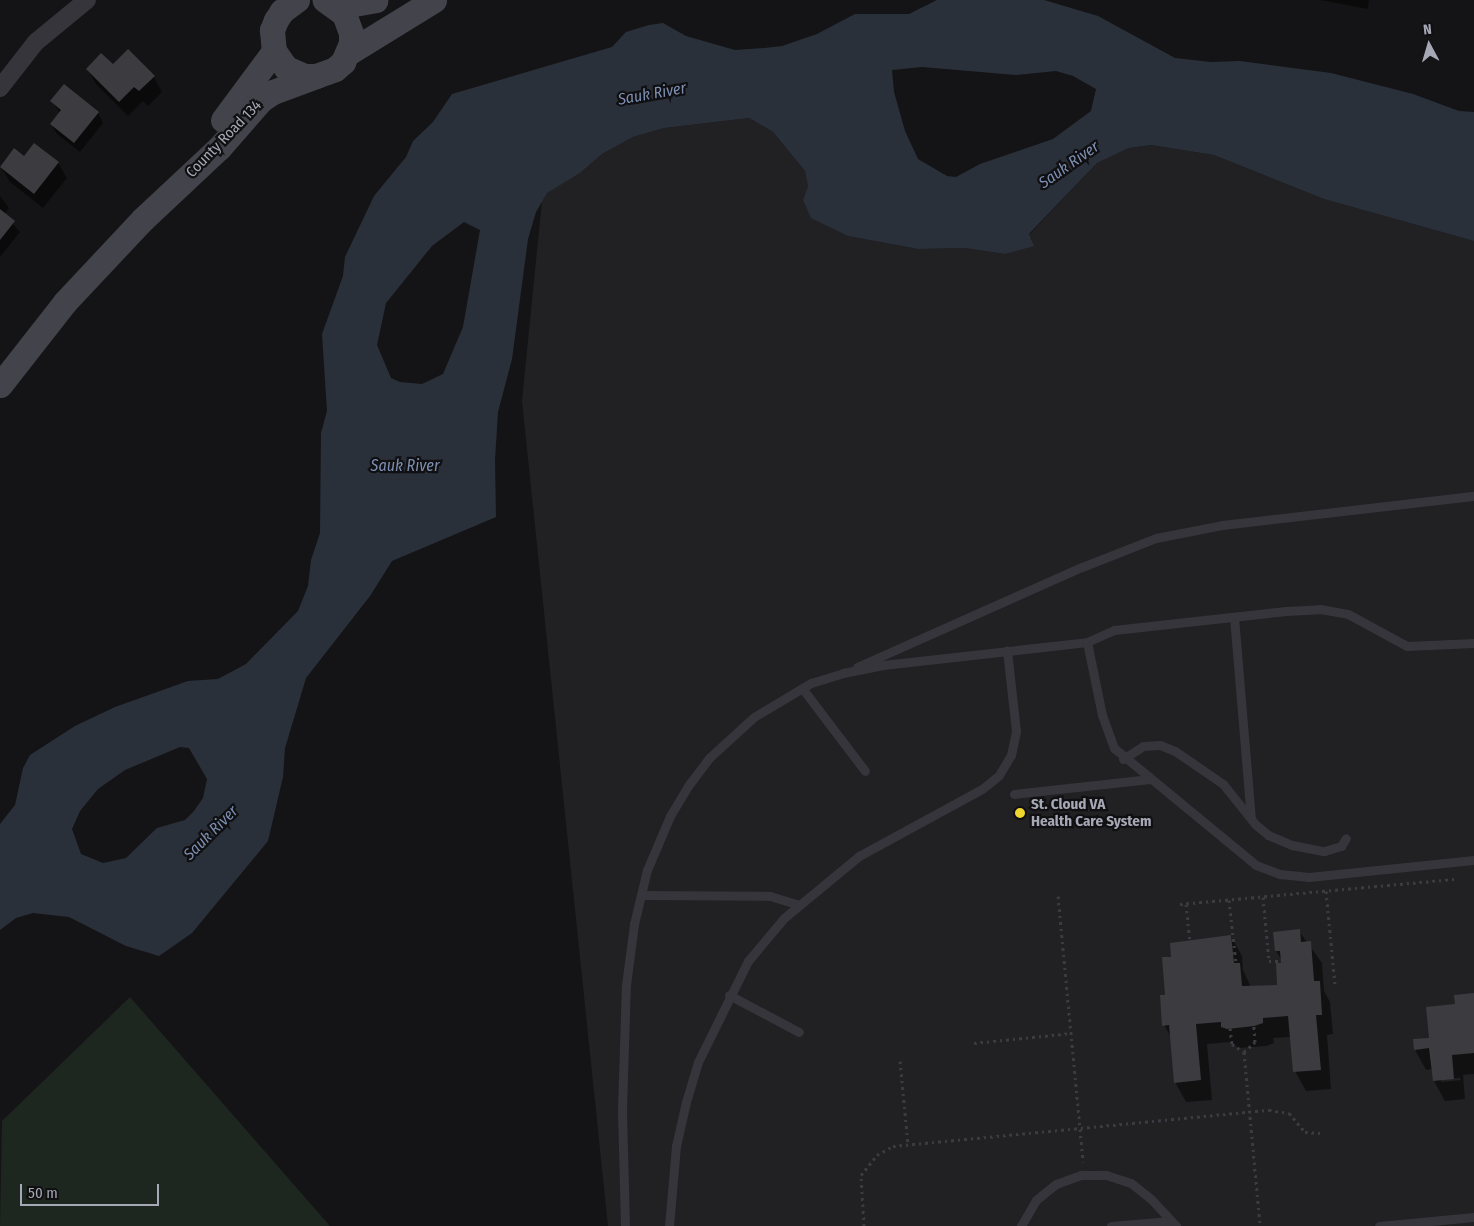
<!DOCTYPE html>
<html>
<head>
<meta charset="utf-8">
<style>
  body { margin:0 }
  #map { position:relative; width:1474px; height:1226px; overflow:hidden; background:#141416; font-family:"Fira Sans Condensed",sans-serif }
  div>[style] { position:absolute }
  .built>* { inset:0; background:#212023 }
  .green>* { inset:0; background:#1e2620 }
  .water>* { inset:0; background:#2a303a }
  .shadow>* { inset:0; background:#0007 }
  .building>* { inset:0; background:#3c3c40 }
  .path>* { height:3px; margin-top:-1.5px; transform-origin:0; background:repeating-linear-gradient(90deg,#3b3c42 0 2.5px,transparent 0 6.5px) }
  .lane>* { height:9px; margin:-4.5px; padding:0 4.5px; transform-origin:4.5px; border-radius:4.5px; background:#35353b }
  .street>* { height:18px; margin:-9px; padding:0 9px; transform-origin:9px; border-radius:9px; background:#35353b }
  .secondary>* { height:25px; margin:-12.5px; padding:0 12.5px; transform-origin:12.5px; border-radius:12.5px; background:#43444b }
  .dots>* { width:14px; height:14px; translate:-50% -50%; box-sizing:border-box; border:2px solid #100f11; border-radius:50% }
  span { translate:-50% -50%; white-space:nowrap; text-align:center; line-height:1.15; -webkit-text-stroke:4.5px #100f11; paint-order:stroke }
  .street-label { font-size:15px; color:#a6a8b6 }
  .poi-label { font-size:15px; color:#a6a8b6; font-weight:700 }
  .left { translate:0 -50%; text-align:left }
  .water-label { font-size:16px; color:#7c8fb2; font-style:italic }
  .north { position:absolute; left:1404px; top:20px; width:50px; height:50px; -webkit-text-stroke:4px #100f11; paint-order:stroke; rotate:354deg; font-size:14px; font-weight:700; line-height:20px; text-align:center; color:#a6a8b6 }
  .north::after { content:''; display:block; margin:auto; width:18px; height:22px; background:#a6a8b6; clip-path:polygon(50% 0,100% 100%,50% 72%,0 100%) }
  .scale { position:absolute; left:20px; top:1184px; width:139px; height:22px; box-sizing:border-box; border:2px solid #a6a8b6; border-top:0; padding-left:6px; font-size:15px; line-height:18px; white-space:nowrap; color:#a6a8b6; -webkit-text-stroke:4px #100f11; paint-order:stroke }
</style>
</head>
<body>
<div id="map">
  <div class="built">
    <i style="clip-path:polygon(749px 118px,773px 132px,805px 171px,808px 186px,803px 200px,848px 236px,918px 249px,965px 248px,1005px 254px,1032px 240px,1029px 235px,1097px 163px,1129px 148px,1151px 145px,1214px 155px,1324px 199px,1474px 241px,1474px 1226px,608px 1226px,522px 401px,542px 201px,546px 193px,580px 173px,602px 154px,633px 137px,664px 128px)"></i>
  </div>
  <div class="green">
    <i style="clip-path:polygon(130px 997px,330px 1226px,0 1226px,2px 1121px)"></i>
  </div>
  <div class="water">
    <i style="clip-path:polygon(evenodd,937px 0,1044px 0,1098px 16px,1175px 58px,1211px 62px,1240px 61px,1331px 73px,1413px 94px,1459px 111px,1474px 112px,1474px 241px,1324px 199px,1214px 155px,1151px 145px,1129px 148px,1097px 163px,1029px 234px,1034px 246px,1005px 254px,965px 248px,918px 249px,848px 236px,811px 218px,803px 200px,808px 186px,805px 171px,773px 132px,749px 118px,664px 128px,633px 137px,602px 154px,580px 173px,547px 193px,536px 212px,528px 239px,512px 359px,498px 412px,495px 460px,496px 517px,392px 561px,370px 596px,306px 678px,285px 748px,283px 777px,268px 841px,192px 933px,159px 956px,126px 946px,69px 917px,33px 913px,16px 918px,0 930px,0 824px,15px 805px,23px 768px,30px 755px,75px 726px,115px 707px,188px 681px,218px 679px,246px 664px,298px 611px,308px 586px,311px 560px,320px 533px,321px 433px,327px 411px,322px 334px,343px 276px,345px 257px,374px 196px,406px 157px,413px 141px,433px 122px,452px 94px,612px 47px,626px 32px,649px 25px,663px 23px,686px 36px,735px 50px,765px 48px,782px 46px,817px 34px,855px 14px,909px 14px,937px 0,922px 67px,1016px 75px,1056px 71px,1073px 76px,1096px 89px,1091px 111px,1053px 139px,980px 164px,956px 177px,947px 176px,918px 159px,905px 131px,894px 92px,892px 70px,922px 67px,937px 0,464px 222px,480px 230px,463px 327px,443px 374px,422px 384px,400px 382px,391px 378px,377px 345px,386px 303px,432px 246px,464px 222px,937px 0,180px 747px,189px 748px,207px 779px,203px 798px,194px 811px,185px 820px,157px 828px,126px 858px,103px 863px,81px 854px,72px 829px,80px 811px,98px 789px,125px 770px,180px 747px)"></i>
  </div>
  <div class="shadow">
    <i style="clip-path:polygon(1320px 0,1369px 0,1368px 9px)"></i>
    <i style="clip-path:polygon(113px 66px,154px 77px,162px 92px,148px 106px,143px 101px,128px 116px,96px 84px,87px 69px)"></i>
    <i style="clip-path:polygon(52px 101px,98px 113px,103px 123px,80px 152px,57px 134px,51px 124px,60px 113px)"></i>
    <i style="clip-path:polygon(24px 158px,58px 163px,67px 178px,43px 208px,10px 182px,1px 167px)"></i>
    <i style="clip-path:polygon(0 196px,9px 208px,4px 214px,20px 232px,0 257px)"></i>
    <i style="clip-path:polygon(1299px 931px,1322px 963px,1324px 991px,1330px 1002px,1333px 1034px,1327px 1035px,1331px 1089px,1306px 1091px,1295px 1071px,1291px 1037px,1273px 1038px,1274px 1043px,1266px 1046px,1239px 1048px,1231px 1042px,1207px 1044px,1212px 1100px,1186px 1102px,1175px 1082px,1172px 1039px,1164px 1025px,1172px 958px,1231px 936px,1242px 956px,1243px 970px,1251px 987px,1279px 986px,1282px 961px,1276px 951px)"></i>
    <i style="clip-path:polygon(evenodd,1474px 994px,1474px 1074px,1463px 1075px,1465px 1099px,1445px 1101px,1434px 1081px,1433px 1069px,1426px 1070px,1415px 1050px,1431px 1039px,1456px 1005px,1474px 994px,1460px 1078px,1461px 1080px,1441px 1082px,1441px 1079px,1460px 1078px)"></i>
  </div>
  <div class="building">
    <i style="clip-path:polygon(128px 49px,155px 76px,139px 91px,134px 87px,119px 102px,86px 69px,101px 53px,113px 64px)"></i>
    <i style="clip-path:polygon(64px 84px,99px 112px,74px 143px,50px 124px,61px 110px,50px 101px)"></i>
    <i style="clip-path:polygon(34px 143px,59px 162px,34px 194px,0 167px,14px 148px,24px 156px)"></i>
    <i style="clip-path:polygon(0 209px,15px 221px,0 240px)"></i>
    <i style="clip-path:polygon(1300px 929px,1301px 942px,1311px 941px,1314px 981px,1320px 981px,1322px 1015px,1316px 1015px,1321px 1070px,1293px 1072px,1288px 1016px,1263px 1018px,1263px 1023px,1254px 1026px,1227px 1029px,1221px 1027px,1221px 1022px,1196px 1024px,1201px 1080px,1174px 1083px,1169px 1025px,1162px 1026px,1160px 995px,1165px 995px,1162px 957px,1171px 957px,1170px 943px,1231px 935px,1234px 963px,1240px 963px,1242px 986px,1277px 985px,1276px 963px,1281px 963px,1280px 951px,1275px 951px,1273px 932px)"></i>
    <i style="clip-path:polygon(1474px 993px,1474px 1053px,1452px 1055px,1454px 1079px,1433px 1081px,1429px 1048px,1414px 1050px,1413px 1039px,1429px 1038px,1426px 1007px,1455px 1004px,1454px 995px)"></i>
  </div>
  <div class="path">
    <i style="left:1326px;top:891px;width:93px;rotate:84.5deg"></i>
    <i style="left:1058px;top:896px;width:267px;rotate:84.6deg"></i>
    <i style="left:1263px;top:897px;width:64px;rotate:84.6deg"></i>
    <i style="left:1269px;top:961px;width:12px"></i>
    <i style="left:1229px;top:900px;width:63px;rotate:83.7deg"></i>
    <i style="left:1180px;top:904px;width:275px;rotate:-5.2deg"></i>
    <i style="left:1186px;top:904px;width:37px;rotate:84deg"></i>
    <i style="left:1230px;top:1028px;width:16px;rotate:83deg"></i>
    <i style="left:1232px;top:1044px;width:14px;rotate:34deg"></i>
    <i style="left:1244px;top:1052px;width:15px;rotate:-42deg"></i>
    <i style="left:1255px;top:1042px;width:16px;rotate:-94deg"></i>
    <i style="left:974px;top:1043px;width:98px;rotate:-5.9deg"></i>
    <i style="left:1244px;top:1052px;width:175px;rotate:84.7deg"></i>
    <i style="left:900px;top:1061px;width:83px;rotate:84.5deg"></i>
    <i style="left:864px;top:1226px;width:51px;rotate:-93.4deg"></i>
    <i style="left:861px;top:1175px;width:26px;rotate:-51deg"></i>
    <i style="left:877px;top:1155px;width:18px;rotate:-29deg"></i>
    <i style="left:893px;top:1146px;width:378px;rotate:-5.5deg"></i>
    <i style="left:1269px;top:1110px;width:20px;rotate:9deg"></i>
    <i style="left:1289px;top:1113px;width:25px;rotate:50deg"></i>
    <i style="left:1305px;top:1132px;width:15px;rotate:4deg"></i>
  </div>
  <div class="lane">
    <i style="left:1234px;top:617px;width:202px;rotate:85.2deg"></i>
    <i style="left:1087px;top:642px;width:75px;rotate:78.4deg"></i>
    <i style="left:1102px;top:715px;width:35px;rotate:70deg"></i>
    <i style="left:1114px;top:748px;width:184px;rotate:39.5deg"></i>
    <i style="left:1256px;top:865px;width:26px;rotate:21deg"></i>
    <i style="left:1280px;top:874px;width:29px;rotate:6deg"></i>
    <i style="left:1309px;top:877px;width:166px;rotate:-5.9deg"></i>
    <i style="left:857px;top:667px;width:246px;rotate:-24deg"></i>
    <i style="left:1082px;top:567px;width:79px;rotate:-21.4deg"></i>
    <i style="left:1156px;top:538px;width:67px;rotate:-11.1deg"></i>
    <i style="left:1222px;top:525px;width:254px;rotate:-6.6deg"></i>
    <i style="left:802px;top:688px;width:104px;rotate:52.8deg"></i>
    <i style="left:1123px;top:759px;width:24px;rotate:-33deg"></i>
    <i style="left:1143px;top:746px;width:17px;rotate:-3deg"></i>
    <i style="left:1160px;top:745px;width:16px;rotate:22deg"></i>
    <i style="left:1175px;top:751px;width:58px;rotate:34.5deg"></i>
    <i style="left:1223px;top:784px;width:51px;rotate:51.3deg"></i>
    <i style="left:1255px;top:824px;width:17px;rotate:40deg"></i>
    <i style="left:1268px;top:835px;width:26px;rotate:23deg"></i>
    <i style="left:1292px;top:845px;width:33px;rotate:11deg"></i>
    <i style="left:1324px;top:851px;width:18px;rotate:-16deg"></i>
    <i style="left:1341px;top:846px;width:9px;rotate:-58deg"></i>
    <i style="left:1014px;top:794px;width:137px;rotate:-6.3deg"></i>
    <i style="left:641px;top:895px;width:129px;rotate:0.4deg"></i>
    <i style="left:770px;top:896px;width:30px;rotate:17deg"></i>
    <i style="left:729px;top:995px;width:79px;rotate:27.9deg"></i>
    <i style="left:625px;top:1226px;width:116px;rotate:-91.5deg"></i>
    <i style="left:622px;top:1110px;width:125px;rotate:-88.2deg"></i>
    <i style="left:626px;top:985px;width:62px;rotate:-82.5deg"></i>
    <i style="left:634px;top:924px;width:56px;rotate:-76.5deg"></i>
    <i style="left:647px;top:870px;width:59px;rotate:-66.9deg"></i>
    <i style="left:670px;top:816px;width:35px;rotate:-59deg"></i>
    <i style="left:688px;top:786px;width:35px;rotate:-53deg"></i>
    <i style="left:709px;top:758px;width:61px;rotate:-42.3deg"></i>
    <i style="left:754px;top:717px;width:66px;rotate:-30.8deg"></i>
    <i style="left:811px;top:683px;width:34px;rotate:-17deg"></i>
    <i style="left:843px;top:673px;width:41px;rotate:-11.3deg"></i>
    <i style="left:883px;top:665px;width:205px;rotate:-6.4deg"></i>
    <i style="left:1087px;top:642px;width:30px;rotate:-24deg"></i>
    <i style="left:1114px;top:630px;width:173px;rotate:-6.3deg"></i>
    <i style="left:1286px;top:611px;width:34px;rotate:-3deg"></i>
    <i style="left:1320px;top:609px;width:28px;rotate:10deg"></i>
    <i style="left:1348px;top:614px;width:67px;rotate:28.5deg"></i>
    <i style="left:1407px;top:646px;width:67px;rotate:-2.6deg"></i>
    <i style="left:669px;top:1226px;width:80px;rotate:-85deg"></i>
    <i style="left:676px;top:1146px;width:45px;rotate:-77.2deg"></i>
    <i style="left:686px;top:1102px;width:42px;rotate:-73.3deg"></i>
    <i style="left:698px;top:1062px;width:113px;rotate:-63.7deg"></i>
    <i style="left:748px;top:961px;width:56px;rotate:-50.1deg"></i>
    <i style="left:784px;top:918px;width:97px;rotate:-39.6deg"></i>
    <i style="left:859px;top:856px;width:140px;rotate:-28.6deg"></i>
    <i style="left:982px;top:789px;width:22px;rotate:-39deg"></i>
    <i style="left:999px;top:775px;width:23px;rotate:-59deg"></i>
    <i style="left:1011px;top:755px;width:25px;rotate:-78deg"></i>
    <i style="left:1016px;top:731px;width:81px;rotate:-96.4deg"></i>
    <i style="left:1021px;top:1226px;width:30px;rotate:-60deg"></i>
    <i style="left:1036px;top:1200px;width:26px;rotate:-39deg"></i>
    <i style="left:1056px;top:1184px;width:27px;rotate:-20deg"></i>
    <i style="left:1081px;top:1175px;width:25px"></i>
    <i style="left:1106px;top:1175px;width:26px;rotate:18deg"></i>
    <i style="left:1131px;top:1183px;width:26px;rotate:39deg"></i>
    <i style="left:1151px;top:1199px;width:37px;rotate:47deg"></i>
    <i style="left:1111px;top:1226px;width:59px;rotate:-4.8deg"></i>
    <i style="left:1379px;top:1226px;width:95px;rotate:-5.4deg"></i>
  </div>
  <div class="street">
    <i style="left:0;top:88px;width:58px;rotate:-52deg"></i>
    <i style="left:36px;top:42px;width:66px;rotate:-39.5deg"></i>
  </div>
  <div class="secondary">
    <i style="left:297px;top:0;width:19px;rotate:144deg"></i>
    <i style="left:282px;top:11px;width:11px;rotate:124deg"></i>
    <i style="left:276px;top:20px;width:11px;rotate:112deg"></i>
    <i style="left:272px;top:30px;width:21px;rotate:85deg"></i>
    <i style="left:274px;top:51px;width:21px;rotate:55deg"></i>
    <i style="left:286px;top:68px;width:21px;rotate:23deg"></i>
    <i style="left:305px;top:76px;width:11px"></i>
    <i style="left:316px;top:76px;width:20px;rotate:-20deg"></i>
    <i style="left:335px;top:69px;width:11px;rotate:-41deg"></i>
    <i style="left:343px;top:62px;width:21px;rotate:-67deg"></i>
    <i style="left:351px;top:43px;width:10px;rotate:-90deg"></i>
    <i style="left:351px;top:33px;width:20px;rotate:-110deg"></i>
    <i style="left:344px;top:14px;width:24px;rotate:-144deg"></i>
    <i style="left:337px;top:7px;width:39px;rotate:-10deg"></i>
    <i style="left:348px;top:53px;width:101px;rotate:-31.6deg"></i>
    <i style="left:223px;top:120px;width:86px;rotate:-53.5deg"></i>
    <i style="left:0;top:385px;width:105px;rotate:-51.9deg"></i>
    <i style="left:65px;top:302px;width:114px;rotate:-46.8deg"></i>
    <i style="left:143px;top:219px;width:104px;rotate:-43.1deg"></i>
    <i style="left:219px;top:148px;width:64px;rotate:-48.8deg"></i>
    <i style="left:261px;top:100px;width:14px;rotate:-34deg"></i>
    <i style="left:273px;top:92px;width:46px;rotate:-20.4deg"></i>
  </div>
  <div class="dots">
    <i style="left:1020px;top:813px;background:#f2d630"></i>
  </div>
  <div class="street-label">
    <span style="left:224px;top:139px;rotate:-46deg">County Road 134</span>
  </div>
  <div class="poi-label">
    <span class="left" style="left:1031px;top:813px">St. Cloud VA<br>Health Care System</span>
  </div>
  <div class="water-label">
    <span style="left:652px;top:94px;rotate:-10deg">Sauk River</span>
    <span style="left:1069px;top:165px;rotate:-35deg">Sauk River</span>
    <span style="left:405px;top:466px">Sauk River</span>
    <span style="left:211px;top:833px;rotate:-45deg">Sauk River</span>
  </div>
  <div class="north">N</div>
  <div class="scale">50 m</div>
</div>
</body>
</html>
